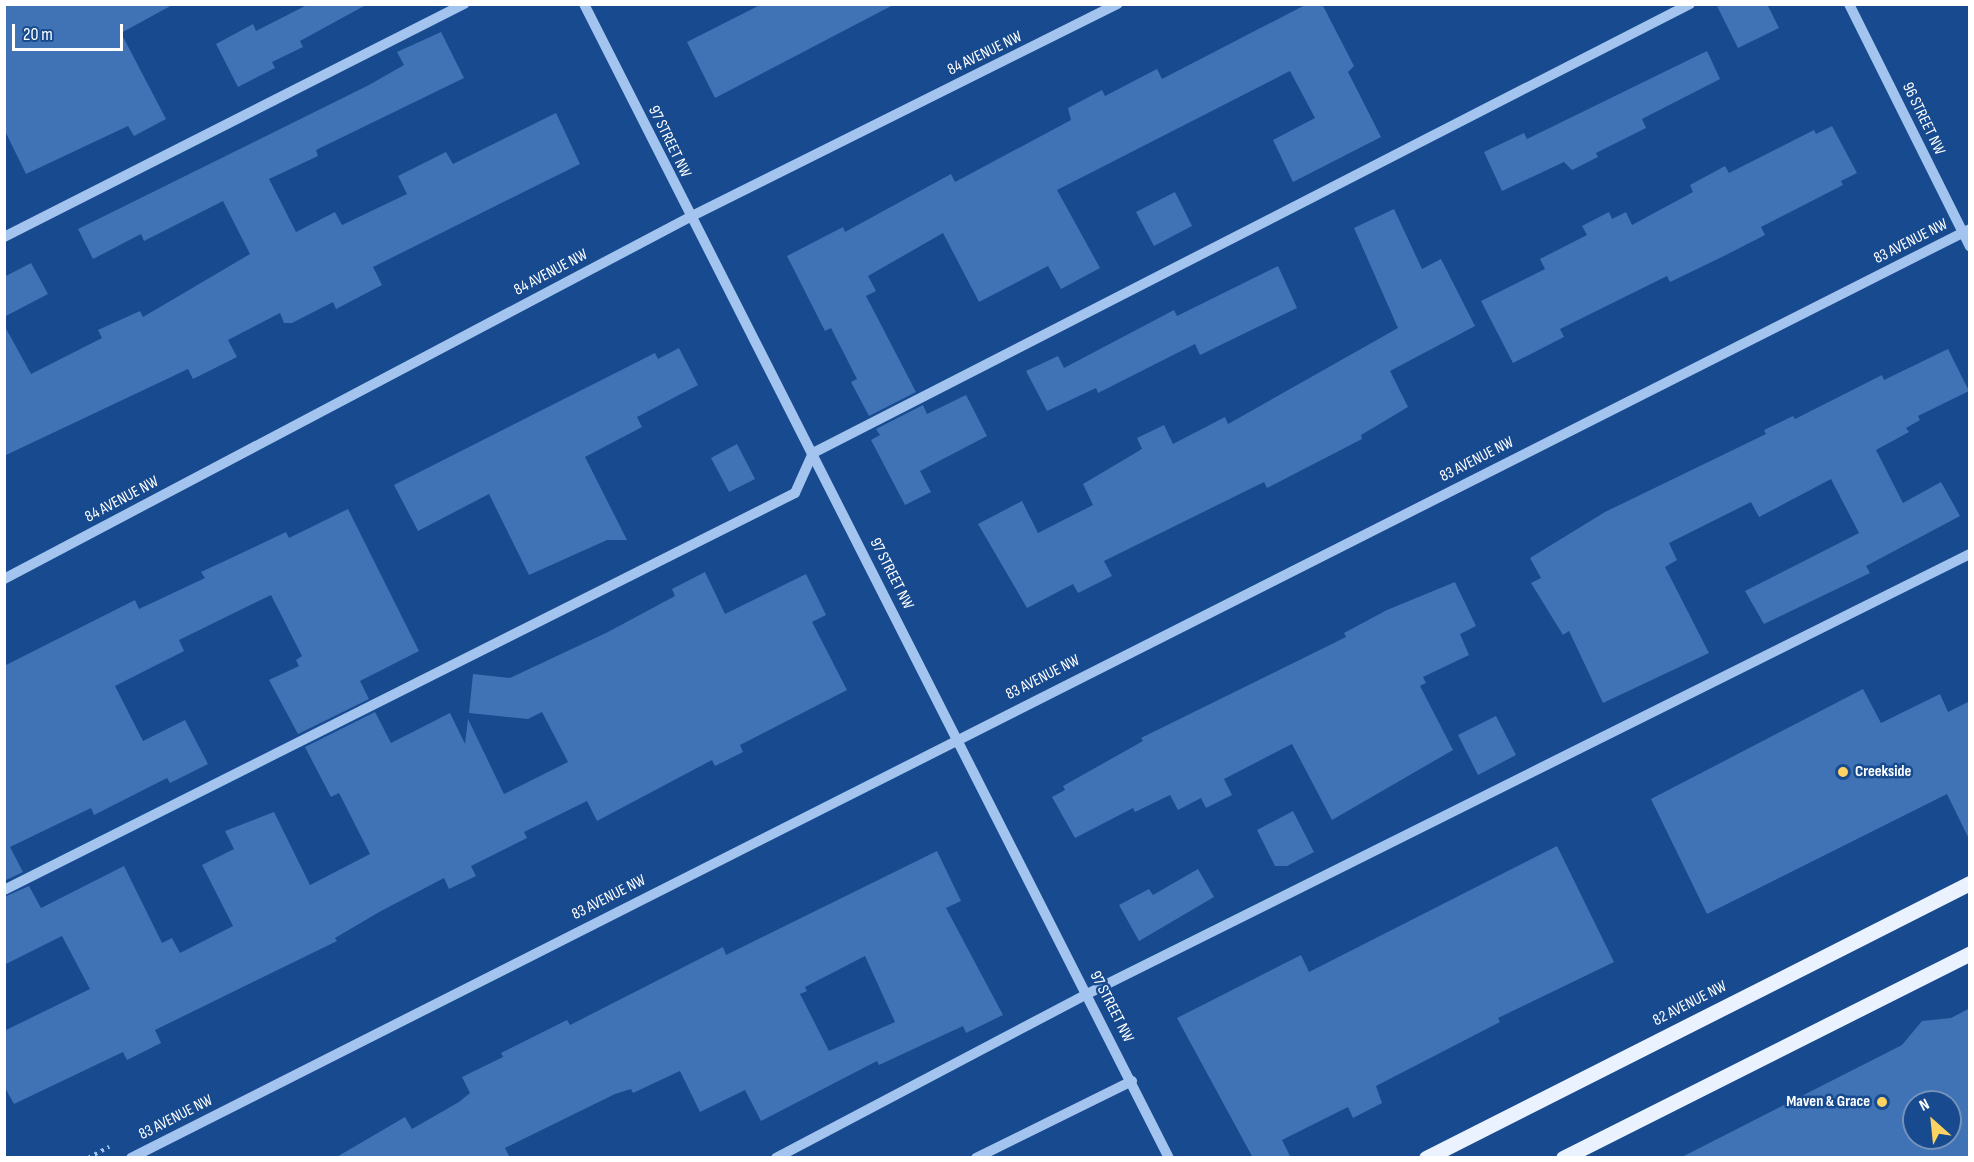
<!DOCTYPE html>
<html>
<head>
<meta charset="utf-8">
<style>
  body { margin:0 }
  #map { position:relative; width:1974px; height:1162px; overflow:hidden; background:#174a8e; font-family:"Sofia Sans Condensed",sans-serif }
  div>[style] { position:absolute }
  .building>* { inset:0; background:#3f73b6 }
  .path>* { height:4px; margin-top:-2px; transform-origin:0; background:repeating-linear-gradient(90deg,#a3c4ef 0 3px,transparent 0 7.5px) }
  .minor>* { height:10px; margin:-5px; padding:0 5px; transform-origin:5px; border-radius:5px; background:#a3c4ef }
  .major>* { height:15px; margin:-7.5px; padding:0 7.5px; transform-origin:7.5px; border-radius:7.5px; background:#ebf2ff }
  .dots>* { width:16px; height:16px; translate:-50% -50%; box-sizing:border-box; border:3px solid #174a8e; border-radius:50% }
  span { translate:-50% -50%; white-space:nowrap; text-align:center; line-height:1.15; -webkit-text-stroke:5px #174a8e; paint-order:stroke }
  .street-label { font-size:16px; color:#fff }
  .poi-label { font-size:16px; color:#fff; font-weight:700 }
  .left { translate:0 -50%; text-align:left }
  .right { translate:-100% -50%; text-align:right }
  .frame { position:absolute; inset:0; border:6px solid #fff; pointer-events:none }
  .north { position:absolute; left:1902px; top:1090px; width:60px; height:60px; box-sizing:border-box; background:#174a8e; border:2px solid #7492bb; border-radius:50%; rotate:333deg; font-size:16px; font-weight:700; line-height:24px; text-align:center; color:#fff }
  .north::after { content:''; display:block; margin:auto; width:21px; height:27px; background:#ffd361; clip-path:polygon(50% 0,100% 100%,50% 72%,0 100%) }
  .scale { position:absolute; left:12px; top:24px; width:111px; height:27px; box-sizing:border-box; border:3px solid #fff; border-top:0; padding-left:8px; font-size:18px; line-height:21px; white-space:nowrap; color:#fff; -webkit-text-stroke:4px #174a8e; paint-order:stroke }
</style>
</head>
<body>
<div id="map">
  <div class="building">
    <i style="clip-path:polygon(4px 4px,174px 4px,121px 33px,166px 119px,134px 136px,128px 126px,26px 174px,4px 129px)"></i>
    <i style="clip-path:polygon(309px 4px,364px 6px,300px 41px,303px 47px,272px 62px,275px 68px,238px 87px,216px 44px,253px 24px,256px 31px)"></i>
    <i style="clip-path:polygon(762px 4px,895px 4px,715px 98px,687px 42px)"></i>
    <i style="clip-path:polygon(1307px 4px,1322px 4px,1354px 66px,1348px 72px,1381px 137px,1293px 182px,1273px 140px,1315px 118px,1290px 71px,1057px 190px,1100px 268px,1061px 289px,1048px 266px,979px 302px,943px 233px,868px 276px,876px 291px,866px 296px,916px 392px,869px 416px,851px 382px,857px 379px,831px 328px,825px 331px,787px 256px,843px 227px,845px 232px,951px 174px,955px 182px,1071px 120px,1068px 108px,1102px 90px,1105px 96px,1157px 69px,1162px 79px)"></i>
    <i style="clip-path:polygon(1716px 4px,1767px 4px,1779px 28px,1738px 48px)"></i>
    <i style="clip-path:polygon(441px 32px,464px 78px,316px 150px,318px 156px,269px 179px,296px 232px,335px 212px,342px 225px,407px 194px,398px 176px,446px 152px,453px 164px,556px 113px,580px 164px,373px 267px,382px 285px,336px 309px,333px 302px,292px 323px,284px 323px,280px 313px,228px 340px,237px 357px,193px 379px,188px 369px,4px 456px,4px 325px,31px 374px,102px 338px,98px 330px,140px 311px,143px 317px,250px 254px,223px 201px,144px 241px,141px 234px,93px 259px,78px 229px,369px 85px,404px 65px,397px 52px)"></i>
    <i style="clip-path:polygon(1707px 51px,1720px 79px,1642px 119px,1646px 128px,1596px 153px,1598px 157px,1572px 170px,1564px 162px,1502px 191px,1484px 152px,1524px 133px,1527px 139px)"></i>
    <i style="clip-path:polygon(1832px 126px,1857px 173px,1841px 181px,1843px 185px,1761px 227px,1765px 235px,1724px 256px,1670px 282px,1667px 276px,1560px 329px,1564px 337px,1513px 363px,1481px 301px,1545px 269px,1540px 259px,1587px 235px,1582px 226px,1609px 212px,1612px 219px,1626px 212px,1632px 225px,1693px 192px,1690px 185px,1725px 166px,1729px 173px,1814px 130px,1816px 134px)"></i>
    <i style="clip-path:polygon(1175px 192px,1192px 226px,1154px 246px,1136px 212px)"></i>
    <i style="clip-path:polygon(1394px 209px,1422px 269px,1441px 259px,1475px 326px,1390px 371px,1408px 407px,1361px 435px,1362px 439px,1267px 488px,1264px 482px,1104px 561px,1112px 576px,1078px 593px,1073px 584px,1027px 608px,978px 524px,1022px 501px,1038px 533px,1093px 505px,1083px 484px,1142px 449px,1137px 438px,1164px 425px,1173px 444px,1225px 417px,1228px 424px,1398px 328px,1354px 228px)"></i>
    <i style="clip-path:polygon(31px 263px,48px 294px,4px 317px,4px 277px)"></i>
    <i style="clip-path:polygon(1278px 266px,1297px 308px,1200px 355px,1195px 344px,1098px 393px,1096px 388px,1047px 411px,1026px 371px,1058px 356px,1064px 368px,1174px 310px,1177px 316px)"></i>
    <i style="clip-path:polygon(679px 348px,698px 385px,637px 417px,642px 427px,585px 457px,627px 540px,607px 540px,529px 575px,489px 494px,418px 531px,394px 485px,655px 353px,658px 359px)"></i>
    <i style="clip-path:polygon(1948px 349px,1969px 391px,1918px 416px,1920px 420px,1906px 428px,1909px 432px,1876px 450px,1903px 503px,1941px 482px,1960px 516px,1866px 566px,1870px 573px,1764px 624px,1745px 591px,1859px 533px,1831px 479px,1759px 517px,1751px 502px,1669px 543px,1677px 560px,1665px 567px,1709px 653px,1603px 703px,1569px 631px,1563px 635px,1531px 583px,1541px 578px,1530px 558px,1605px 512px,1766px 434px,1764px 430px,1793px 416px,1795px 419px,1882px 375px,1884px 380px)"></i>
    <i style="clip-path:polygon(966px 395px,987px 436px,920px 471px,931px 492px,905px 505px,871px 440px,880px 435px,876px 429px,923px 405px,927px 414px)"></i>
    <i style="clip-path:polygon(737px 444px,755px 479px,729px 492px,711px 458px)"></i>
    <i style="clip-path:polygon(348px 509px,419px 651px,360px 681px,369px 699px,298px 734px,269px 680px,299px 666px,296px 660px,302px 656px,271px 595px,179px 640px,184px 651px,115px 686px,143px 741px,185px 720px,208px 764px,170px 783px,167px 778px,94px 815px,91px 808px,10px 847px,23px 872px,4px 881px,4px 666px,135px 600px,139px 609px,205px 578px,201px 572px,229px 559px,286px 532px,289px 538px)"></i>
    <i style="clip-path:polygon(705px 572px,725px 614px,806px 574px,826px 615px,812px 622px,847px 690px,740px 745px,743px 752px,715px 766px,712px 760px,597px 821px,587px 801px,524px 832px,527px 838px,471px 866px,476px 876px,449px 889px,444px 878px,381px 911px,335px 938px,337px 941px,155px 1030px,161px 1043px,127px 1060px,123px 1052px,14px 1104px,4px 1086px,4px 1031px,90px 989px,62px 936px,4px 965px,4px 897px,29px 886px,41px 908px,124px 866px,162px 943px,172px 938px,180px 953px,233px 926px,202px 865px,234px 849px,225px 831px,274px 812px,310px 885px,370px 854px,339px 793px,331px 797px,305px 747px,375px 712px,391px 743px,450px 713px,465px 744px,468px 719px,504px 794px,568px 762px,542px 712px,528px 719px,469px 713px,473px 674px,510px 678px,608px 632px,675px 596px,672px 589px)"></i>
    <i style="clip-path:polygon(1455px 582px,1476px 626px,1460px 634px,1469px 655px,1423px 677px,1426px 683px,1420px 686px,1453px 750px,1332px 820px,1292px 744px,1224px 779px,1232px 795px,1206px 808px,1201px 798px,1178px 810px,1170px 795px,1135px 812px,1133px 808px,1075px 838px,1052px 797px,1065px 790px,1063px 786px,1143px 741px,1141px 738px,1346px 637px,1344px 633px,1387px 610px)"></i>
    <i style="clip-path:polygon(1863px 689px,1881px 723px,1940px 694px,1948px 712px,1970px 701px,1970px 841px,1947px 794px,1707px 914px,1651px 799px)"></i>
    <i style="clip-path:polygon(1496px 716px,1516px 755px,1478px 775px,1458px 735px)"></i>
    <i style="clip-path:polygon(1293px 811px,1314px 852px,1287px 866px,1275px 866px,1257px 830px)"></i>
    <i style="clip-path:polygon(1557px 846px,1614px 962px,1498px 1018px,1500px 1022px,1376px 1086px,1382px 1103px,1353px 1118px,1348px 1107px,1282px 1140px,1291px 1158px,1253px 1158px,1177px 1018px,1301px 955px,1309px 972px)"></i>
    <i style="clip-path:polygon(evenodd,937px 851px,961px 901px,946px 908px,1003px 1015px,966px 1033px,963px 1026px,879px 1065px,877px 1061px,761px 1121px,745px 1090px,700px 1112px,680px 1071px,633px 1093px,631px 1089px,615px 1094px,505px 1148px,510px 1158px,335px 1158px,405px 1117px,412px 1129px,459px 1102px,470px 1093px,462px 1077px,503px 1057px,501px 1053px,567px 1020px,570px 1025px,723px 947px,726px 955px,937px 851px,865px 956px,895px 1022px,829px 1051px,800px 994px,807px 991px,805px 987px,865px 956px)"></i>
    <i style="clip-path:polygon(1198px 869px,1214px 897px,1139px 941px,1119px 905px,1149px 889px,1153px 895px)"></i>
    <i style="clip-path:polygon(evenodd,1970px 1008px,1970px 1158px,1680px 1158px,1902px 1045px,1922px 1021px,1951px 1018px,1970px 1008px,1914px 1102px,1950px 1102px,1950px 1138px,1914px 1138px,1914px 1102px)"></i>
  </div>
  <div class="path">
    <i style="left:88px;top:1158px;width:24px;rotate:-28deg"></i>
  </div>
  <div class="minor">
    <i style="left:584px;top:4px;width:1294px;rotate:63.12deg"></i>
    <i style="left:1849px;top:4px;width:271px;rotate:63.5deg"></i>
    <i style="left:4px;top:237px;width:516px;rotate:-26.86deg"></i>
    <i style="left:4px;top:579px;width:776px;rotate:-27.82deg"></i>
    <i style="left:690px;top:217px;width:478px;rotate:-26.5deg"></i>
    <i style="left:4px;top:890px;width:885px;rotate:-26.65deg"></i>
    <i style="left:795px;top:493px;width:44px;rotate:-65.8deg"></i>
    <i style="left:813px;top:453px;width:985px;rotate:-27.11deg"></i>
    <i style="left:131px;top:1158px;width:2060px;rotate:-26.8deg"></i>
    <i style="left:776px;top:1158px;width:352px;rotate:-27.8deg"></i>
    <i style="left:1087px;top:994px;width:987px;rotate:-26.49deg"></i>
    <i style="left:976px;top:1158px;width:174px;rotate:-26.3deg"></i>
  </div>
  <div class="major">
    <i style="left:1426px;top:1158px;width:610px;rotate:-26.82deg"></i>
    <i style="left:1563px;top:1158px;width:456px;rotate:-26.7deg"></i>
  </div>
  <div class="dots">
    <i style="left:1843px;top:772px;background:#ffd361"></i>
    <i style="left:1882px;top:1102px;background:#ffd361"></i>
  </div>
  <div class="street-label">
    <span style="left:985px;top:54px;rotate:-26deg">84 AVENUE NW</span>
    <span style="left:1923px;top:119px;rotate:64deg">96 STREET NW</span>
    <span style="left:669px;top:142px;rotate:64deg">97 STREET NW</span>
    <span style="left:1911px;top:242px;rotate:-27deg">83 AVENUE NW</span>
    <span style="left:551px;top:273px;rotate:-28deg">84 AVENUE NW</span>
    <span style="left:1477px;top:460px;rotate:-27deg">83 AVENUE NW</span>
    <span style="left:122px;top:500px;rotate:-28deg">84 AVENUE NW</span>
    <span style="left:891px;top:574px;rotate:63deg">97 STREET NW</span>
    <span style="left:1043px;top:678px;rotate:-27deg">83 AVENUE NW</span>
    <span style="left:609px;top:898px;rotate:-27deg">83 AVENUE NW</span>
    <span style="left:1690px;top:1004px;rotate:-27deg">82 AVENUE NW</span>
    <span style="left:1111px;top:1007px;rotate:63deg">97 STREET NW</span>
    <span style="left:176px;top:1118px;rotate:-27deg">83 AVENUE NW</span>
  </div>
  <div class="poi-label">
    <span class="left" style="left:1855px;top:772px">Creekside</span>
    <span class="right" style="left:1870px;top:1102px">Maven &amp; Grace</span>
  </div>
  <div class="frame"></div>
  <div class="north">N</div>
  <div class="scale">20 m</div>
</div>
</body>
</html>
